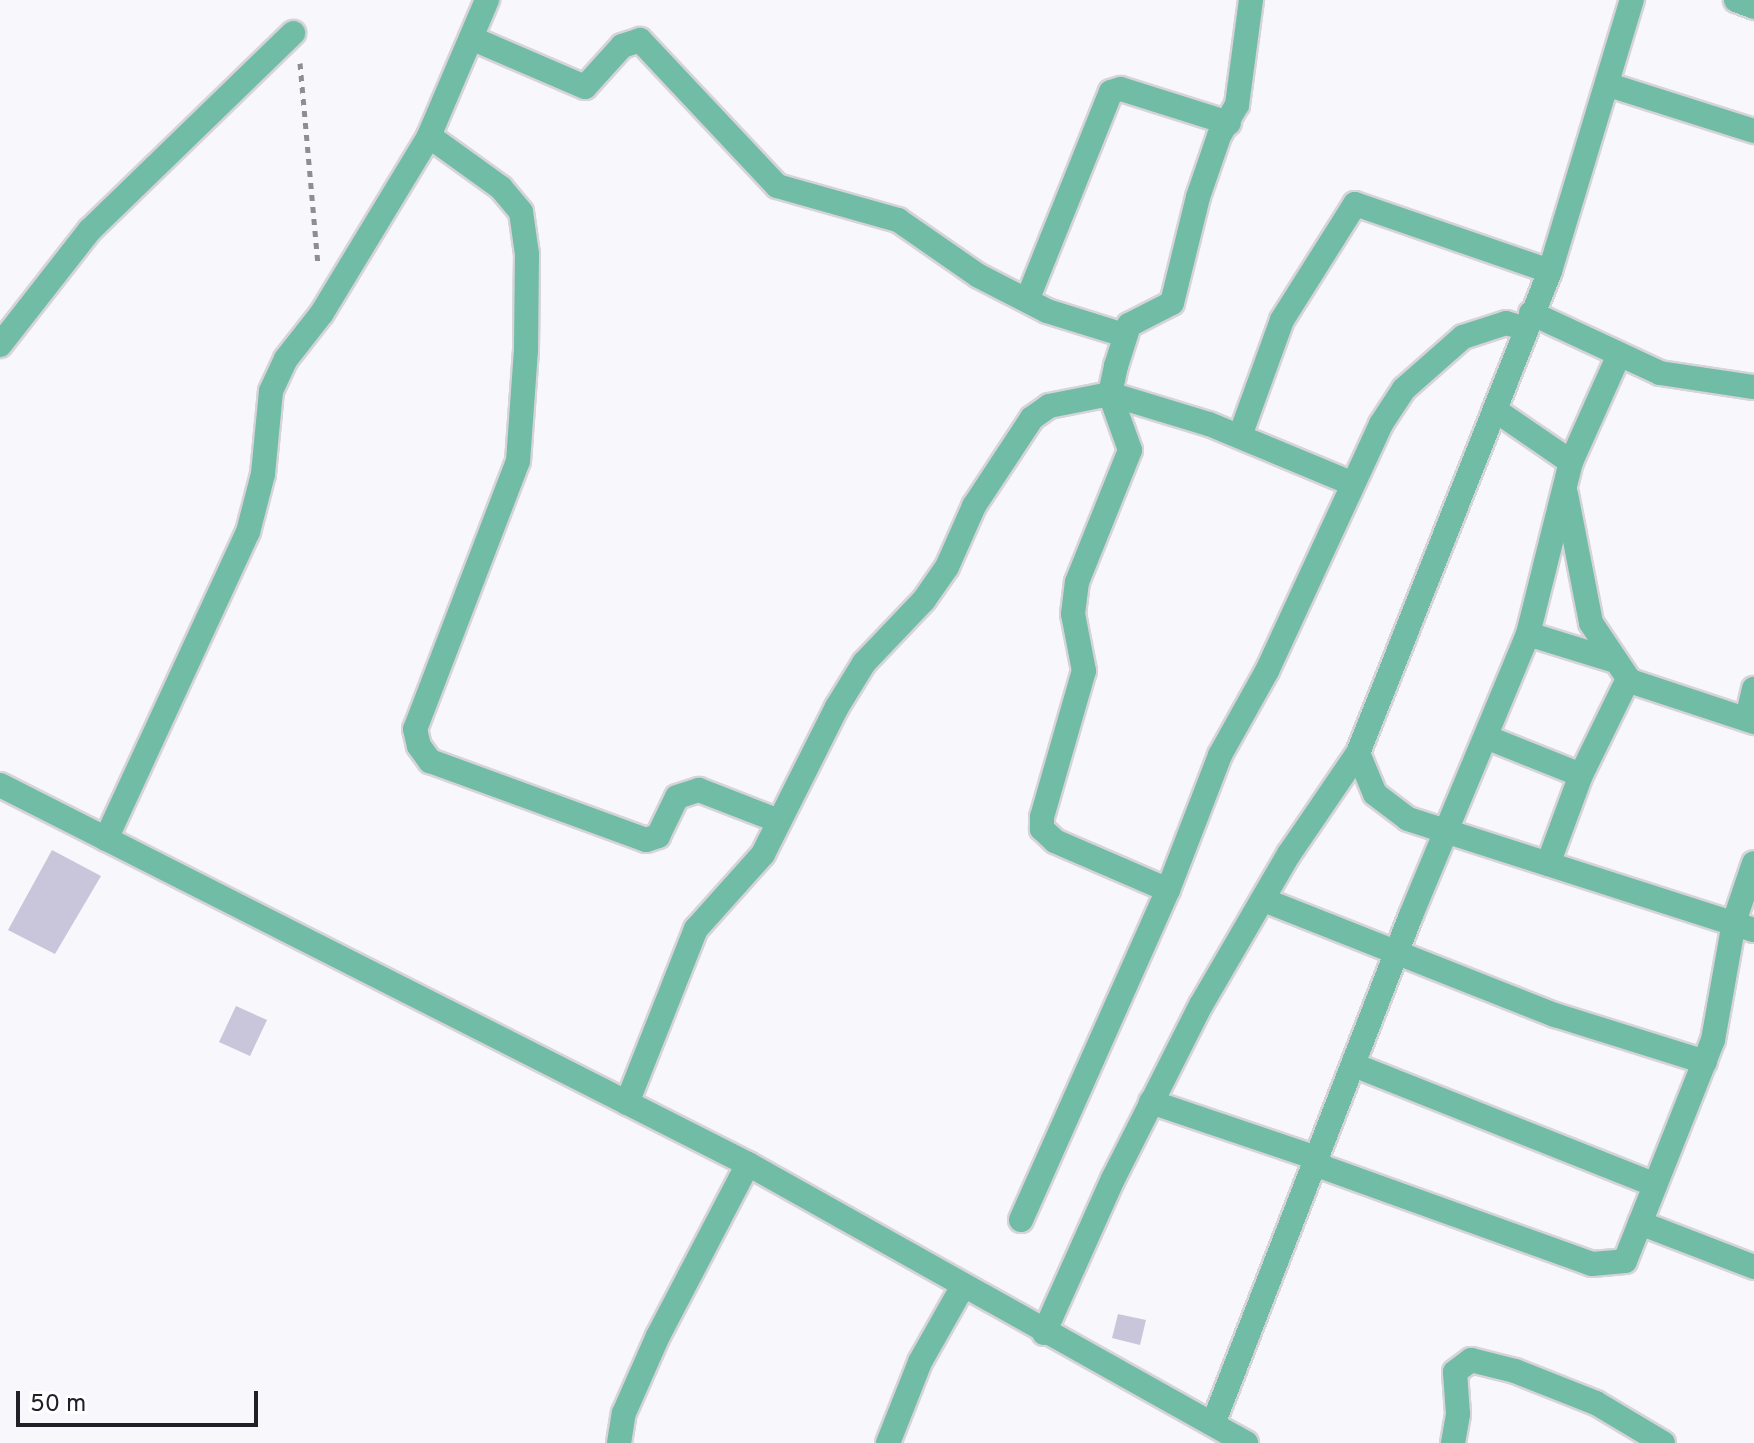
<!DOCTYPE html>
<html>
<head>
<meta charset="utf-8">
<style>
  body { margin:0 }
  #map { position:relative; width:1754px; height:1443px; overflow:hidden; background:#f8f7fb; font-family:Overpass,sans-serif }
  div>[style] { position:absolute }
  .building>* { inset:0; background:#c9c6db }
  .path>* { height:5px; margin-top:-2.5px; transform-origin:0; background:repeating-linear-gradient(90deg,#8e8d93 0 6px,transparent 0 12px) }
  .roads { filter:drop-shadow(2px 0 #d6d4d9) drop-shadow(-2px 0 #d6d4d9) drop-shadow(0 2px #d6d4d9) drop-shadow(0 -2px #d6d4d9) }
  .minor>* { height:24px; margin:-12px; padding:0 12px; transform-origin:12px; border-radius:12px; background:#70bca4 }
  span { translate:-50% -50%; white-space:nowrap; text-align:center; line-height:1.15; -webkit-text-stroke:8px #fff; paint-order:stroke }
  .scale { position:absolute; left:16px; top:1391px; width:242px; height:36px; box-sizing:border-box; border:4px solid #211f27; border-top:0; padding-left:10px; font-size:24px; line-height:28px; white-space:nowrap; color:#211f27; -webkit-text-stroke:6px #fff; paint-order:stroke }
</style>
</head>
<body>
<div id="map">
  <div class="building">
    <i style="clip-path:polygon(52px 850px,101px 876px,55px 954px,8px 930px)"></i>
    <i style="clip-path:polygon(236px 1006px,267px 1020px,250px 1056px,219px 1042px)"></i>
    <i style="clip-path:polygon(1118px 1314px,1146px 1320px,1140px 1345px,1112px 1338px)"></i>
  </div>
  <div class="path">
    <i style="left:300px;top:63px;width:202px;rotate:84.9deg"></i>
  </div>
  <div class="roads">
    <div class="minor">
      <i style="left:1736px;top:0;width:19px;rotate:21deg"></i>
      <i style="left:471px;top:38px;width:124px;rotate:23.3deg"></i>
      <i style="left:585px;top:87px;width:55px;rotate:-47.9deg"></i>
      <i style="left:622px;top:46px;width:19px;rotate:-18deg"></i>
      <i style="left:640px;top:40px;width:200px;rotate:46.8deg"></i>
      <i style="left:777px;top:186px;width:126px;rotate:15.7deg"></i>
      <i style="left:898px;top:220px;width:98px;rotate:34.7deg"></i>
      <i style="left:979px;top:276px;width:76px;rotate:27.2deg"></i>
      <i style="left:1047px;top:311px;width:81px;rotate:17.3deg"></i>
      <i style="left:1609px;top:85px;width:152px;rotate:17.6deg"></i>
      <i style="left:429px;top:136px;width:89px;rotate:35.8deg"></i>
      <i style="left:501px;top:188px;width:31px;rotate:50deg"></i>
      <i style="left:521px;top:212px;width:42px;rotate:81.9deg"></i>
      <i style="left:527px;top:254px;width:96px;rotate:90.6deg"></i>
      <i style="left:526px;top:350px;width:111px;rotate:94.1deg"></i>
      <i style="left:518px;top:461px;width:287px;rotate:111deg"></i>
      <i style="left:415px;top:729px;width:17px;rotate:77deg"></i>
      <i style="left:419px;top:746px;width:19px;rotate:54deg"></i>
      <i style="left:430px;top:761px;width:230px;rotate:20.1deg"></i>
      <i style="left:646px;top:840px;width:13px;rotate:-18deg"></i>
      <i style="left:658px;top:836px;width:43px;rotate:-64deg"></i>
      <i style="left:677px;top:797px;width:23px;rotate:-18deg"></i>
      <i style="left:699px;top:790px;width:86px;rotate:21.2deg"></i>
      <i style="left:1028px;top:298px;width:222px;rotate:-68.1deg"></i>
      <i style="left:1111px;top:92px;width:10px;rotate:-17deg"></i>
      <i style="left:1121px;top:89px;width:113px;rotate:17.5deg"></i>
      <i style="left:1531px;top:313px;width:142px;rotate:24.9deg"></i>
      <i style="left:1660px;top:373px;width:95px;rotate:8.5deg"></i>
      <i style="left:0;top:345px;width:146px;rotate:-52deg"></i>
      <i style="left:90px;top:230px;width:283px;rotate:-44.1deg"></i>
      <i style="left:1495px;top:410px;width:92px;rotate:34.4deg"></i>
      <i style="left:1240px;top:436px;width:123px;rotate:-70.1deg"></i>
      <i style="left:1282px;top:320px;width:137px;rotate:-57.8deg"></i>
      <i style="left:1355px;top:204px;width:206px;rotate:19deg"></i>
      <i style="left:1566px;top:494px;width:131px;rotate:79deg"></i>
      <i style="left:1591px;top:623px;width:70px;rotate:56.1deg"></i>
      <i style="left:1630px;top:681px;width:131px;rotate:18.3deg"></i>
      <i style="left:1528px;top:634px;width:88px;rotate:17.2deg"></i>
      <i style="left:1747px;top:719px;width:31px;rotate:-77deg"></i>
      <i style="left:1486px;top:737px;width:102px;rotate:21.8deg"></i>
      <i style="left:1358px;top:753px;width:44px;rotate:67.5deg"></i>
      <i style="left:1375px;top:794px;width:41px;rotate:37.1deg"></i>
      <i style="left:1408px;top:819px;width:363px;rotate:17.8deg"></i>
      <i style="left:0;top:785px;width:839px;rotate:26.87deg"></i>
      <i style="left:748px;top:1164px;width:571px;rotate:29.26deg"></i>
      <i style="left:106px;top:839px;width:338px;rotate:-65.2deg"></i>
      <i style="left:248px;top:532px;width:60px;rotate:-75.5deg"></i>
      <i style="left:263px;top:474px;width:83px;rotate:-84.5deg"></i>
      <i style="left:271px;top:391px;width:35px;rotate:-65deg"></i>
      <i style="left:286px;top:359px;width:58px;rotate:-52deg"></i>
      <i style="left:322px;top:313px;width:207px;rotate:-58.8deg"></i>
      <i style="left:429px;top:136px;width:148px;rotate:-66.9deg"></i>
      <i style="left:1548px;top:864px;width:95px;rotate:-69.7deg"></i>
      <i style="left:1581px;top:775px;width:107px;rotate:-63.9deg"></i>
      <i style="left:1168px;top:890px;width:123px;rotate:-156.6deg"></i>
      <i style="left:1055px;top:841px;width:18px;rotate:-137deg"></i>
      <i style="left:1042px;top:829px;width:12px;rotate:-90deg"></i>
      <i style="left:1042px;top:817px;width:152px;rotate:-74deg"></i>
      <i style="left:1084px;top:671px;width:58px;rotate:-100.9deg"></i>
      <i style="left:1073px;top:614px;width:32px;rotate:-83deg"></i>
      <i style="left:1077px;top:582px;width:142px;rotate:-68.1deg"></i>
      <i style="left:1130px;top:450px;width:59px;rotate:-109.7deg"></i>
      <i style="left:1110px;top:394px;width:29px;rotate:-78deg"></i>
      <i style="left:1116px;top:366px;width:43px;rotate:-72.4deg"></i>
      <i style="left:1129px;top:325px;width:48px;rotate:-27.1deg"></i>
      <i style="left:1172px;top:303px;width:109px;rotate:-76.2deg"></i>
      <i style="left:1198px;top:197px;width:65px;rotate:-71deg"></i>
      <i style="left:1219px;top:136px;width:36px;rotate:-60deg"></i>
      <i style="left:1237px;top:105px;width:106px;rotate:-82.4deg"></i>
      <i style="left:1264px;top:900px;width:313px;rotate:21.6deg"></i>
      <i style="left:1555px;top:1015px;width:157px;rotate:17.4deg"></i>
      <i style="left:1354px;top:1065px;width:324px;rotate:21.7deg"></i>
      <i style="left:1151px;top:1102px;width:177px;rotate:18.7deg"></i>
      <i style="left:627px;top:1103px;width:187px;rotate:-68.4deg"></i>
      <i style="left:696px;top:929px;width:101px;rotate:-48.2deg"></i>
      <i style="left:763px;top:854px;width:165px;rotate:-63.3deg"></i>
      <i style="left:837px;top:707px;width:52px;rotate:-58.5deg"></i>
      <i style="left:864px;top:663px;width:87px;rotate:-46.4deg"></i>
      <i style="left:924px;top:600px;width:40px;rotate:-55.1deg"></i>
      <i style="left:947px;top:567px;width:67px;rotate:-66.1deg"></i>
      <i style="left:974px;top:506px;width:105px;rotate:-56.6deg"></i>
      <i style="left:1032px;top:418px;width:21px;rotate:-35deg"></i>
      <i style="left:1049px;top:406px;width:62px;rotate:-11.1deg"></i>
      <i style="left:1110px;top:394px;width:103px;rotate:16.9deg"></i>
      <i style="left:1209px;top:424px;width:154px;rotate:22.6deg"></i>
      <i style="left:1317px;top:1165px;width:292px;rotate:19.8deg"></i>
      <i style="left:1592px;top:1264px;width:33px;rotate:-5deg"></i>
      <i style="left:1625px;top:1261px;width:238px;rotate:-68.3deg"></i>
      <i style="left:1713px;top:1040px;width:120px;rotate:-79.9deg"></i>
      <i style="left:1734px;top:922px;width:62px;rotate:-71.3deg"></i>
      <i style="left:1021px;top:1220px;width:361px;rotate:-66deg"></i>
      <i style="left:1168px;top:890px;width:145px;rotate:-68.9deg"></i>
      <i style="left:1220px;top:755px;width:96px;rotate:-60.8deg"></i>
      <i style="left:1267px;top:671px;width:272px;rotate:-65.2deg"></i>
      <i style="left:1381px;top:424px;width:42px;rotate:-56.7deg"></i>
      <i style="left:1404px;top:389px;width:79px;rotate:-41.4deg"></i>
      <i style="left:1463px;top:337px;width:45px;rotate:-18deg"></i>
      <i style="left:1506px;top:323px;width:19px;rotate:16deg"></i>
      <i style="left:1640px;top:1223px;width:122px;rotate:21.1deg"></i>
      <i style="left:1044px;top:1333px;width:169px;rotate:-65.9deg"></i>
      <i style="left:1113px;top:1179px;width:195px;rotate:-63.2deg"></i>
      <i style="left:1201px;top:1005px;width:175px;rotate:-59.8deg"></i>
      <i style="left:1289px;top:854px;width:122px;rotate:-55.7deg"></i>
      <i style="left:1358px;top:753px;width:519px;rotate:-68.28deg"></i>
      <i style="left:1550px;top:271px;width:283px;rotate:-73.2deg"></i>
      <i style="left:1213px;top:1424px;width:546px;rotate:-68.74deg"></i>
      <i style="left:1411px;top:915px;width:304px;rotate:-67.4deg"></i>
      <i style="left:1528px;top:634px;width:177px;rotate:-76deg"></i>
      <i style="left:1571px;top:462px;width:115px;rotate:-65.9deg"></i>
      <i style="left:619px;top:1443px;width:30px;rotate:-81deg"></i>
      <i style="left:624px;top:1413px;width:84px;rotate:-66.2deg"></i>
      <i style="left:658px;top:1336px;width:194px;rotate:-62.4deg"></i>
      <i style="left:888px;top:1443px;width:87px;rotate:-68.4deg"></i>
      <i style="left:920px;top:1362px;width:87px;rotate:-60.5deg"></i>
      <i style="left:1453px;top:1443px;width:29px;rotate:-80deg"></i>
      <i style="left:1458px;top:1414px;width:42px;rotate:-94.1deg"></i>
      <i style="left:1455px;top:1372px;width:20px;rotate:-37deg"></i>
      <i style="left:1471px;top:1360px;width:45px;rotate:14deg"></i>
      <i style="left:1515px;top:1371px;width:87px;rotate:21.6deg"></i>
      <i style="left:1596px;top:1403px;width:78px;rotate:30.8deg"></i>
    </div>
  </div>
  <div class="scale">50 m</div>
</div>
</body>
</html>
